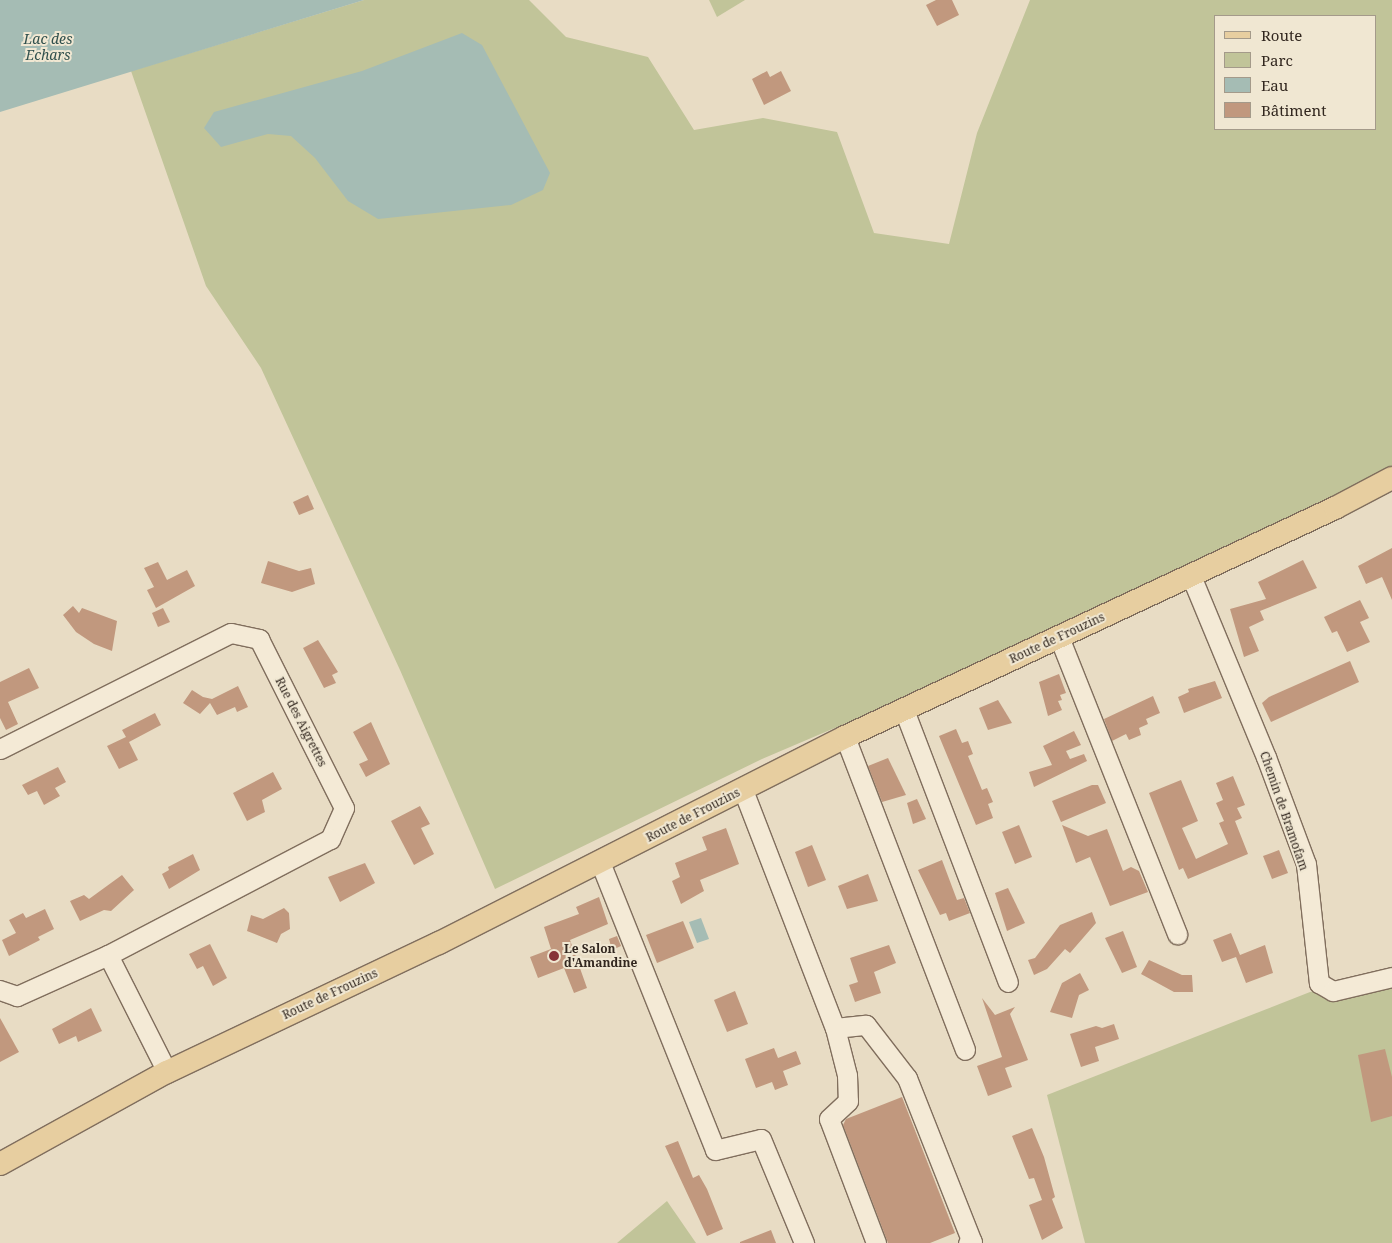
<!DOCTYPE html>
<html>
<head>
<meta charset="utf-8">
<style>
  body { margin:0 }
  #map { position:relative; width:1392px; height:1243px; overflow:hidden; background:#e8dcc4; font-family:"Noto Serif",serif }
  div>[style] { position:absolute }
  .green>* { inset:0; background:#c1c499 }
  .water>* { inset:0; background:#a5bcb4 }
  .building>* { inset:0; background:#c1987e }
  .roads { filter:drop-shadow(1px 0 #806e5d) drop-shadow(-1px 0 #806e5d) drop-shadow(0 1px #806e5d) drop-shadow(0 -1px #806e5d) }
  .minor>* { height:19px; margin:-9.5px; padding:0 9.5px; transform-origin:9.5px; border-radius:9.5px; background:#f4ead6 }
  .major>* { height:22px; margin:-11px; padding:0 11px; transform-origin:11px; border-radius:11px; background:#e7cea0 }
  .dots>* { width:14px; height:14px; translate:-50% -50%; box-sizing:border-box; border:2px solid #f0e7d2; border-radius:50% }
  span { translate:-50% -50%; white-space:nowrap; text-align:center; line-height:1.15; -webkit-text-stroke:4px #f0e7d2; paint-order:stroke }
  .street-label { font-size:12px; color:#32271f }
  .poi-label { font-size:12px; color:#32271f; font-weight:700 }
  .left { translate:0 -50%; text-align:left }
  .water-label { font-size:14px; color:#30504d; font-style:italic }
  .legend { position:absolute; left:1214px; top:15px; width:162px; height:115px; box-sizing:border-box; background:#f0e7d2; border:1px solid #a49a8a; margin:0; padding:6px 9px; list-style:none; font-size:15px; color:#32271f }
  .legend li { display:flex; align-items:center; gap:10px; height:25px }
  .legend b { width:25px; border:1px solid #a49a8a }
</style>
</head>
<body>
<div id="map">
  <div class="green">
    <i style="clip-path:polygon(evenodd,364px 0,529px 0,566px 37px,648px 57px,694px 130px,763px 118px,837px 132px,874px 233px,949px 244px,977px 133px,1030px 0,1392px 0,1392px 467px,1083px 622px,762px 759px,495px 889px,400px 670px,261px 368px,206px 286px,131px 71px,364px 0,1216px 16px,1376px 16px,1376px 129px,1216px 129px,1216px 16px)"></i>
    <i style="clip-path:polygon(709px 0,745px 0,717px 17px)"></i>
    <i style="clip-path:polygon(1392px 977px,1392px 1243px,1085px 1243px,1047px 1095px,1310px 992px)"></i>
    <i style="clip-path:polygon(667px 1201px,696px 1243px,617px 1243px)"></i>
  </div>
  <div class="water">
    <i style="clip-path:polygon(0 0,364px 0,0 112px)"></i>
    <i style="clip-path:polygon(462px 33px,482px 45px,550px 173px,543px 190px,511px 205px,378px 219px,348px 201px,315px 158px,291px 136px,268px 134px,221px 147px,204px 128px,214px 112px,362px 71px)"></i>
    <i style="clip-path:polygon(701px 918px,709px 939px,697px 943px,689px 922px)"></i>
  </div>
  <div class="building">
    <i style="clip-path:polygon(936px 0,952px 0,959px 15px,937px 26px,926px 5px)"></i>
    <i style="clip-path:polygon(767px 71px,770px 77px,781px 71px,791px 91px,764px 105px,752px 79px)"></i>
    <i style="clip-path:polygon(308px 495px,314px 509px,299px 515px,293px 502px)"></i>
    <i style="clip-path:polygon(1392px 548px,1392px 600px,1382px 577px,1366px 584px,1358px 566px)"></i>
    <i style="clip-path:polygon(1303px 560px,1317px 588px,1260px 611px,1264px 620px,1249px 627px,1259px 651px,1244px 657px,1230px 609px,1266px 599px,1258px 582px)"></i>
    <i style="clip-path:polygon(268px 561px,299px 571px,311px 568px,315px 584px,292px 592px,261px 583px)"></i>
    <i style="clip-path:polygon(158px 562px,167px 580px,187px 570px,195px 586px,156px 608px,147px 590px,154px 587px,144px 568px)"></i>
    <i style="clip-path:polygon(1360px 600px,1369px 618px,1360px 622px,1370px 642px,1347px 652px,1337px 631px,1332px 633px,1324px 617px)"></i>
    <i style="clip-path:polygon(73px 606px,79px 613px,82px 608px,117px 621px,112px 651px,94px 644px,76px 632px,63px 615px)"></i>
    <i style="clip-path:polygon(163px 608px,170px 622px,158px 627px,152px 613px)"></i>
    <i style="clip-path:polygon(318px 640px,338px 672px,332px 675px,336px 683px,324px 688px,303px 648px)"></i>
    <i style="clip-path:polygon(1350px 661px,1359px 682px,1271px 722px,1262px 703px,1269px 697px)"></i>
    <i style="clip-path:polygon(29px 668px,39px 688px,8px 702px,18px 724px,6px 730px,0 718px,0 682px)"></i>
    <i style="clip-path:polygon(1059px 674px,1066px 693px,1060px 695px,1062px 700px,1058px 701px,1062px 710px,1048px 716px,1039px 682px)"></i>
    <i style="clip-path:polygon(1215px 681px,1222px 698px,1184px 713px,1178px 697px,1189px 692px,1188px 689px)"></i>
    <i style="clip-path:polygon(238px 686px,248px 707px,237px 712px,235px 707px,217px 715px,210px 703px,200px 714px,183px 703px,192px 690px,203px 697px,212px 699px)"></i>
    <i style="clip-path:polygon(1153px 696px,1160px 713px,1146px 719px,1148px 724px,1139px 728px,1141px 735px,1129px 740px,1126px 734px,1112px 741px,1104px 719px)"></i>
    <i style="clip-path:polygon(998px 700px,1012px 723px,988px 730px,979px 708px)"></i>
    <i style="clip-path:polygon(155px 713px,161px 725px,129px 742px,138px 760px,119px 769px,107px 746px,126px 737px,122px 730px)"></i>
    <i style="clip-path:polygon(371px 722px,390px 764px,366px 777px,359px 764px,368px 760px,353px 732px)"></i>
    <i style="clip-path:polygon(956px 729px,962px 743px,968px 741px,973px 754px,968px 756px,982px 790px,987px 788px,993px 802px,988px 804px,993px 818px,976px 825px,939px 736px)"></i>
    <i style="clip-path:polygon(1074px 731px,1081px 745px,1066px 751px,1070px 759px,1084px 754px,1087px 761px,1034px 787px,1029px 772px,1052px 765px,1043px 746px)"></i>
    <i style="clip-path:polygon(888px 758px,906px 795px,882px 802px,868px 766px)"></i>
    <i style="clip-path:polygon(58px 767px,66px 782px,55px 788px,60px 796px,44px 805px,37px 791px,28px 795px,22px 785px)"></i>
    <i style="clip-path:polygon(273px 772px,282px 789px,262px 800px,265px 812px,247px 821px,233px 793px)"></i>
    <i style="clip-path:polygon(1233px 776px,1245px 805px,1237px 808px,1242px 818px,1235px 821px,1248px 854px,1188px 879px,1183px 868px,1179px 870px,1149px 793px,1181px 780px,1198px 821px,1182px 828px,1196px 859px,1228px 844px,1219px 823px,1224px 821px,1216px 803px,1223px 800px,1216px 783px)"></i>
    <i style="clip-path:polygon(1092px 785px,1098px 785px,1106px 803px,1061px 822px,1052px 801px)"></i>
    <i style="clip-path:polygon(917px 799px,926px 819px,913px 824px,907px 803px)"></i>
    <i style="clip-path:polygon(420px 806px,430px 824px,421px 828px,434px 854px,414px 865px,391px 821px)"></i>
    <i style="clip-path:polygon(1019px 825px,1032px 857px,1015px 864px,1002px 832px)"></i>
    <i style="clip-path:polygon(1062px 825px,1088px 836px,1107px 829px,1123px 871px,1131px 867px,1139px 871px,1148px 892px,1110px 906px,1090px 857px,1076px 863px)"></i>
    <i style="clip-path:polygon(726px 828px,739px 864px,700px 880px,704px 891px,681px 904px,672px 881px,680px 877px,675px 863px,707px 850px,702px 837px)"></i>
    <i style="clip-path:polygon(812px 845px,826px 880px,808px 887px,795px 852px)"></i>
    <i style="clip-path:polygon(1279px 850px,1288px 873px,1272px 879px,1263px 856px)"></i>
    <i style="clip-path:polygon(193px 854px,200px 870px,169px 889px,162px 874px,169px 870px,168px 867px)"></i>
    <i style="clip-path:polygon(942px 860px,957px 900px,964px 898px,970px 913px,949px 921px,946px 913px,940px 915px,918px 870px)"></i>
    <i style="clip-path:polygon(365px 863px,375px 883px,340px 902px,328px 877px)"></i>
    <i style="clip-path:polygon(868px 874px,878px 901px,847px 909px,838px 886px)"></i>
    <i style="clip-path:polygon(122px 875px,134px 890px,111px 911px,104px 910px,80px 921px,70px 901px,84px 895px,89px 899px)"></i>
    <i style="clip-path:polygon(1008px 888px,1025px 923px,1007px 931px,995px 893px)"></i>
    <i style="clip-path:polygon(599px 897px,608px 924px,570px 940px,587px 988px,574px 993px,564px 968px,538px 978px,530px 957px,551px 949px,544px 927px,579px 914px,576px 907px)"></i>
    <i style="clip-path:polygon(284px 908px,289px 913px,290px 929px,281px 934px,277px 943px,247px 931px,251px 915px,263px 919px)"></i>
    <i style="clip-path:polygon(45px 909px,54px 929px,38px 937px,40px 940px,9px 956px,2px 940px,16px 933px,9px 920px,23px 913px,26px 918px)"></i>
    <i style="clip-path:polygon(1092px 912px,1096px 923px,1070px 953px,1065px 949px,1047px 969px,1034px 975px,1028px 960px,1035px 958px,1060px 925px)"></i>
    <i style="clip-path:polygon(683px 921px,694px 948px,657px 963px,646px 935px)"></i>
    <i style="clip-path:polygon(1123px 931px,1137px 967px,1122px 973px,1105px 938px)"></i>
    <i style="clip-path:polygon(1231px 933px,1240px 955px,1265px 945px,1273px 973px,1246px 983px,1236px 957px,1222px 962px,1213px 940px)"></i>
    <i style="clip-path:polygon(617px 936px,621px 946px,612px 950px,609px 939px)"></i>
    <i style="clip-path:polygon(210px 944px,227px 978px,213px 986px,203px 966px,197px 969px,189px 954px)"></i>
    <i style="clip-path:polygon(889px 945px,896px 963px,874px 972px,881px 993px,855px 1002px,849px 985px,858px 982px,850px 958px)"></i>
    <i style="clip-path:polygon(1149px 960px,1182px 975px,1192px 975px,1193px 992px,1174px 992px,1141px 974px)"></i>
    <i style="clip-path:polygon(1080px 973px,1089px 990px,1079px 995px,1072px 1018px,1050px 1012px,1062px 983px)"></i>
    <i style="clip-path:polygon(735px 991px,748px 1024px,727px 1032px,714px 1000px)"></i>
    <i style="clip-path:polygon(982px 998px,995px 1015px,1015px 1007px,1010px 1014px,1028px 1060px,1005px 1068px,1012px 1087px,988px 1096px,977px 1066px,1002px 1057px)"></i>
    <i style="clip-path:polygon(91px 1008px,102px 1031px,78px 1042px,76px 1036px,59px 1044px,52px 1029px)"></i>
    <i style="clip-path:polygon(0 1018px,19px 1052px,0 1062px)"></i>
    <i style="clip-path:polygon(1114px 1024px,1119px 1039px,1095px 1047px,1099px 1061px,1081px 1067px,1070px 1034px,1096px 1026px,1102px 1028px)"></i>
    <i style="clip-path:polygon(774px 1048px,778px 1058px,796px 1051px,801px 1064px,783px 1071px,788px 1085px,775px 1090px,772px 1082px,756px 1088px,745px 1059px)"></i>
    <i style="clip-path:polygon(1385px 1049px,1392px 1077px,1392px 1116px,1371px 1122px,1358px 1055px)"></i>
    <i style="clip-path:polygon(902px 1097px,955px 1233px,930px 1243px,888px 1243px,843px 1125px,846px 1119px)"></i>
    <i style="clip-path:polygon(1032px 1128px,1044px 1157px,1055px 1197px,1052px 1199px,1063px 1228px,1042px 1240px,1029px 1205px,1042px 1200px,1034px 1178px,1029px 1179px,1012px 1136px)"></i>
    <i style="clip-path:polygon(678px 1141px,693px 1178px,699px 1175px,707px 1189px,723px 1229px,707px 1236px,665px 1146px)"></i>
    <i style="clip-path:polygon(771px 1230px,776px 1243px,740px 1243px,740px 1242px)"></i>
  </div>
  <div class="roads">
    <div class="minor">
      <i style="left:1191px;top:576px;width:196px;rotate:67.5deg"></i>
      <i style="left:1266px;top:757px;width:114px;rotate:69.5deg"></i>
      <i style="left:1306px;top:864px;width:120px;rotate:83.8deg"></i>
      <i style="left:1319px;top:983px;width:16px;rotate:30deg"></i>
      <i style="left:1333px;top:991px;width:61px;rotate:-13.3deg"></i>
      <i style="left:1059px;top:637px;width:320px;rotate:68.3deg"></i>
      <i style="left:904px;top:710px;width:291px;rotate:69.1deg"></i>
      <i style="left:845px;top:737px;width:335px;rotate:69deg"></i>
      <i style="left:0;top:749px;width:258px;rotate:-26.7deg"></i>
      <i style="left:231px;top:633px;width:29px;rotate:12deg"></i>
      <i style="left:259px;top:639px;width:189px;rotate:63.3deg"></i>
      <i style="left:344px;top:808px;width:34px;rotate:114deg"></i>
      <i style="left:330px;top:839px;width:250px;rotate:152.4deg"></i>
      <i style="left:108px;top:955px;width:100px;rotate:155.7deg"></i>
      <i style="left:17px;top:996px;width:18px;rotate:-161deg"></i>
      <i style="left:743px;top:790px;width:255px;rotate:68.9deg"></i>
      <i style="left:835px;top:1028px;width:49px;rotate:75.7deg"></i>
      <i style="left:847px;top:1075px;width:26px;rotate:88deg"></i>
      <i style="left:848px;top:1101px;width:26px;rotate:137deg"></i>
      <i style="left:829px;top:1119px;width:133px;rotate:69.2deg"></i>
      <i style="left:600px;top:862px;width:310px;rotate:68.2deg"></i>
      <i style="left:715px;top:1150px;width:47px;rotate:-13.4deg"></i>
      <i style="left:761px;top:1139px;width:113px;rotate:67.5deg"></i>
      <i style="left:108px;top:955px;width:131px;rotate:63.2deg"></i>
      <i style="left:835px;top:1028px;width:31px;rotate:-6deg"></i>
      <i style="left:866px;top:1025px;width:67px;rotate:52.3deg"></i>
      <i style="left:907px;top:1078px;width:176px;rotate:68.4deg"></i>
      <i style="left:972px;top:1242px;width:4px;rotate:166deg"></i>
    </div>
    <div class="major">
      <i style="left:0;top:1164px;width:191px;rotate:-28.9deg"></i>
      <i style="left:167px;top:1072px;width:301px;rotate:-25.4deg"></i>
      <i style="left:439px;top:943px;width:455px;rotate:-26.9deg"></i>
      <i style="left:845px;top:737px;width:541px;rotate:-25.05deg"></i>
      <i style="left:1335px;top:508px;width:64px;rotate:-27.8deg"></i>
    </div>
  </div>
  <div class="dots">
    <i style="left:554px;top:956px;background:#873438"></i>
  </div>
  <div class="street-label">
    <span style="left:1057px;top:638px;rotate:-25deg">Route de Frouzins</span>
    <span style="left:301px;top:722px;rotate:63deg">Rue des Aigrettes</span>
    <span style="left:1284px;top:811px;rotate:71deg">Chemin de Bramofam</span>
    <span style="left:693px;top:815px;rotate:-27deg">Route de Frouzins</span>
    <span style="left:330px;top:994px;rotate:-25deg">Route de Frouzins</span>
  </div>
  <div class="poi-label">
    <span class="left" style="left:564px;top:956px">Le Salon<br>d'Amandine</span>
  </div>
  <div class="water-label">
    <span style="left:48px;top:47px">Lac des<br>Echars</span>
  </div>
  <ul class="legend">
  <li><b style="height:6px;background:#e7cea0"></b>Route</li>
  <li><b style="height:14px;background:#c1c499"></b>Parc</li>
  <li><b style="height:14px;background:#a5bcb4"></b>Eau</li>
  <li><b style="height:14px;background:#c1987e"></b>Bâtiment</li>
  </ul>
</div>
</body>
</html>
